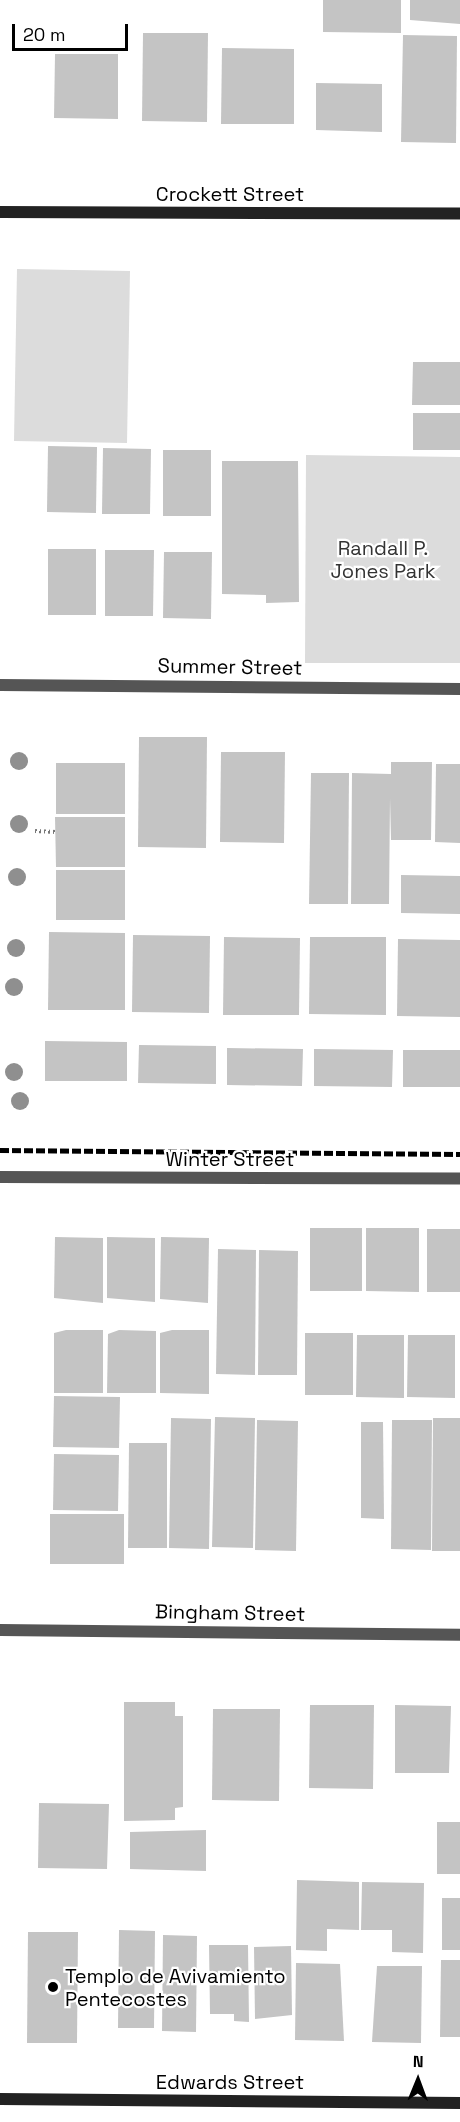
<!DOCTYPE html>
<html>
<head>
<meta charset="utf-8">
<style>
  body { margin:0 }
  #map { position:relative; width:460px; height:2122px; overflow:hidden; background:#fff; font-family:"Space Grotesk",sans-serif }
  div>[style] { position:absolute }
  .green>* { inset:0; background:#dcdcdc }
  .building>* { inset:0; background:#c4c4c4 }
  .path>* { height:4px; margin-top:-2px; transform-origin:0; background:repeating-linear-gradient(90deg,#777 0 1.5px,transparent 0 4.5px) }
  .street>* { height:12px; margin:-6px; padding:0 6px; transform-origin:6px; border-radius:6px; background:#555 }
  .secondary>* { height:12px; margin:-6px; padding:0 6px; transform-origin:6px; border-radius:6px; background:#222 }
  .rail>* { height:4.5px; margin-top:-2.25px; transform-origin:0; background:repeating-linear-gradient(90deg,#000 0 9px,transparent 0 12px) }
  .trees>* { width:18px; height:18px; margin:-9px; border-radius:50%; background:#8f8f8f }
  .dots>* { width:16px; height:16px; translate:-50% -50%; box-sizing:border-box; border:3px solid #fff; border-radius:50% }
  span { translate:-50% -50%; white-space:nowrap; text-align:center; line-height:1.15; -webkit-text-stroke:4.5px #fff; paint-order:stroke }
  .street-label { font-size:20px; color:#000 }
  .park-label { font-size:20px; color:#333 }
  .poi-label { font-size:20px; color:#000 }
  .left { translate:0 -50%; text-align:left }
  .north { position:absolute; left:388px; top:2050px; width:60px; height:60px; -webkit-text-stroke:4px #fff; paint-order:stroke; rotate:1deg; font-size:16px; font-weight:700; line-height:24px; text-align:center; color:#000 }
  .north::after { content:''; display:block; margin:auto; width:21px; height:27px; background:#000; clip-path:polygon(50% 0,100% 100%,50% 72%,0 100%) }
  .scale { position:absolute; left:12px; top:24px; width:116px; height:27px; box-sizing:border-box; border:3px solid #000; border-top:0; padding-left:8px; font-size:18px; line-height:21px; white-space:nowrap; color:#000; -webkit-text-stroke:4px #fff; paint-order:stroke }
</style>
</head>
<body>
<div id="map">
  <div class="green">
    <i style="clip-path:polygon(17px 269px,130px 271px,127px 443px,14px 441px)"></i>
    <i style="clip-path:polygon(306px 455px,460px 457px,460px 663px,305px 663px)"></i>
  </div>
  <div class="building">
    <i style="clip-path:polygon(323px 0,401px 0,401px 33px,323px 32px)"></i>
    <i style="clip-path:polygon(410px 0,460px 0,460px 24px,410px 20px)"></i>
    <i style="clip-path:polygon(143px 33px,208px 33px,207px 122px,142px 121px)"></i>
    <i style="clip-path:polygon(403px 35px,457px 36px,456px 143px,401px 142px)"></i>
    <i style="clip-path:polygon(222px 48px,294px 49px,294px 124px,221px 124px)"></i>
    <i style="clip-path:polygon(55px 54px,118px 54px,118px 119px,54px 118px)"></i>
    <i style="clip-path:polygon(316px 83px,382px 84px,382px 132px,316px 130px)"></i>
    <i style="clip-path:polygon(413px 362px,460px 362px,460px 405px,412px 405px)"></i>
    <i style="clip-path:polygon(413px 413px,460px 413px,460px 450px,413px 450px)"></i>
    <i style="clip-path:polygon(48px 446px,97px 447px,96px 513px,47px 512px)"></i>
    <i style="clip-path:polygon(103px 448px,151px 449px,150px 514px,102px 514px)"></i>
    <i style="clip-path:polygon(163px 450px,211px 450px,211px 516px,163px 516px)"></i>
    <i style="clip-path:polygon(222px 461px,298px 461px,299px 602px,266px 603px,266px 595px,222px 594px)"></i>
    <i style="clip-path:polygon(48px 549px,96px 549px,96px 615px,48px 615px)"></i>
    <i style="clip-path:polygon(105px 550px,154px 550px,153px 616px,105px 616px)"></i>
    <i style="clip-path:polygon(164px 552px,212px 552px,211px 619px,163px 618px)"></i>
    <i style="clip-path:polygon(139px 737px,207px 737px,206px 848px,138px 847px)"></i>
    <i style="clip-path:polygon(221px 752px,285px 752px,284px 843px,220px 842px)"></i>
    <i style="clip-path:polygon(391px 762px,432px 762px,431px 840px,391px 840px,390px 798px,389px 904px,351px 904px,352px 773px,391px 774px)"></i>
    <i style="clip-path:polygon(56px 763px,125px 763px,125px 814px,56px 814px)"></i>
    <i style="clip-path:polygon(436px 764px,460px 764px,460px 843px,435px 842px)"></i>
    <i style="clip-path:polygon(311px 773px,349px 773px,348px 904px,309px 904px)"></i>
    <i style="clip-path:polygon(55px 817px,125px 817px,125px 867px,56px 867px)"></i>
    <i style="clip-path:polygon(56px 870px,125px 870px,125px 920px,56px 920px)"></i>
    <i style="clip-path:polygon(401px 875px,460px 876px,460px 914px,401px 913px)"></i>
    <i style="clip-path:polygon(49px 932px,125px 933px,125px 1010px,48px 1010px)"></i>
    <i style="clip-path:polygon(133px 935px,210px 936px,209px 1013px,132px 1012px)"></i>
    <i style="clip-path:polygon(224px 937px,300px 938px,299px 1015px,223px 1015px)"></i>
    <i style="clip-path:polygon(310px 937px,386px 937px,386px 1015px,309px 1014px)"></i>
    <i style="clip-path:polygon(398px 939px,460px 940px,460px 1017px,397px 1016px)"></i>
    <i style="clip-path:polygon(45px 1041px,127px 1042px,127px 1081px,45px 1081px)"></i>
    <i style="clip-path:polygon(139px 1045px,216px 1046px,216px 1084px,138px 1083px)"></i>
    <i style="clip-path:polygon(227px 1048px,303px 1049px,302px 1086px,227px 1085px)"></i>
    <i style="clip-path:polygon(314px 1049px,393px 1050px,392px 1087px,314px 1086px)"></i>
    <i style="clip-path:polygon(403px 1050px,460px 1050px,460px 1087px,403px 1087px)"></i>
    <i style="clip-path:polygon(310px 1228px,362px 1228px,362px 1291px,310px 1291px)"></i>
    <i style="clip-path:polygon(366px 1228px,419px 1228px,419px 1292px,366px 1291px)"></i>
    <i style="clip-path:polygon(427px 1229px,460px 1229px,460px 1292px,427px 1292px)"></i>
    <i style="clip-path:polygon(55px 1237px,103px 1238px,103px 1303px,54px 1298px)"></i>
    <i style="clip-path:polygon(107px 1237px,155px 1238px,155px 1302px,107px 1298px)"></i>
    <i style="clip-path:polygon(161px 1237px,209px 1238px,208px 1303px,160px 1299px)"></i>
    <i style="clip-path:polygon(218px 1249px,256px 1250px,255px 1375px,216px 1374px)"></i>
    <i style="clip-path:polygon(259px 1250px,298px 1251px,297px 1375px,258px 1375px)"></i>
    <i style="clip-path:polygon(66px 1330px,103px 1330px,103px 1393px,54px 1393px,54px 1333px)"></i>
    <i style="clip-path:polygon(119px 1330px,156px 1331px,156px 1393px,107px 1393px,108px 1334px)"></i>
    <i style="clip-path:polygon(172px 1330px,209px 1330px,209px 1394px,160px 1393px,160px 1333px)"></i>
    <i style="clip-path:polygon(305px 1333px,353px 1333px,353px 1395px,305px 1395px)"></i>
    <i style="clip-path:polygon(357px 1335px,404px 1335px,404px 1398px,356px 1397px)"></i>
    <i style="clip-path:polygon(408px 1335px,455px 1335px,455px 1398px,407px 1397px)"></i>
    <i style="clip-path:polygon(54px 1396px,120px 1397px,119px 1448px,53px 1447px)"></i>
    <i style="clip-path:polygon(215px 1417px,255px 1418px,253px 1548px,212px 1547px)"></i>
    <i style="clip-path:polygon(171px 1418px,211px 1419px,209px 1549px,169px 1548px)"></i>
    <i style="clip-path:polygon(433px 1418px,460px 1418px,460px 1551px,432px 1551px)"></i>
    <i style="clip-path:polygon(257px 1420px,298px 1421px,296px 1551px,255px 1550px)"></i>
    <i style="clip-path:polygon(392px 1420px,432px 1420px,431px 1550px,391px 1549px)"></i>
    <i style="clip-path:polygon(361px 1422px,383px 1422px,384px 1519px,361px 1518px)"></i>
    <i style="clip-path:polygon(129px 1443px,167px 1443px,167px 1548px,128px 1548px)"></i>
    <i style="clip-path:polygon(54px 1454px,119px 1455px,118px 1511px,53px 1510px)"></i>
    <i style="clip-path:polygon(50px 1514px,124px 1514px,124px 1564px,50px 1564px)"></i>
    <i style="clip-path:polygon(124px 1702px,175px 1702px,175px 1716px,183px 1716px,183px 1807px,175px 1808px,175px 1820px,124px 1821px)"></i>
    <i style="clip-path:polygon(310px 1705px,374px 1705px,373px 1789px,309px 1788px)"></i>
    <i style="clip-path:polygon(395px 1705px,451px 1706px,449px 1773px,395px 1773px)"></i>
    <i style="clip-path:polygon(213px 1709px,280px 1709px,279px 1801px,212px 1800px)"></i>
    <i style="clip-path:polygon(39px 1803px,109px 1804px,107px 1869px,38px 1868px)"></i>
    <i style="clip-path:polygon(437px 1822px,460px 1822px,460px 1874px,437px 1874px)"></i>
    <i style="clip-path:polygon(206px 1830px,206px 1871px,130px 1869px,130px 1832px)"></i>
    <i style="clip-path:polygon(297px 1880px,359px 1882px,359px 1930px,327px 1929px,327px 1951px,296px 1950px)"></i>
    <i style="clip-path:polygon(362px 1882px,424px 1883px,423px 1953px,392px 1952px,392px 1930px,361px 1930px)"></i>
    <i style="clip-path:polygon(442px 1898px,460px 1898px,460px 1950px,442px 1950px)"></i>
    <i style="clip-path:polygon(119px 1930px,155px 1931px,154px 2028px,118px 2028px)"></i>
    <i style="clip-path:polygon(28px 1932px,78px 1932px,77px 2043px,27px 2043px)"></i>
    <i style="clip-path:polygon(163px 1935px,197px 1936px,196px 2032px,162px 2031px)"></i>
    <i style="clip-path:polygon(209px 1945px,248px 1945px,249px 2022px,234px 2021px,234px 2014px,210px 2014px)"></i>
    <i style="clip-path:polygon(291px 1946px,292px 2015px,255px 2019px,254px 1947px)"></i>
    <i style="clip-path:polygon(441px 1960px,460px 1960px,460px 2037px,440px 2037px)"></i>
    <i style="clip-path:polygon(296px 1963px,340px 1964px,344px 2041px,295px 2040px)"></i>
    <i style="clip-path:polygon(377px 1966px,422px 1966px,421px 2043px,372px 2042px)"></i>
  </div>
  <div class="path">
    <i style="left:35px;top:831px;width:21px;rotate:3deg"></i>
  </div>
  <div class="street">
    <i style="left:0;top:685px;width:460px;rotate:0.5deg"></i>
    <i style="left:0;top:1177px;width:460px;rotate:0.2deg"></i>
    <i style="left:0;top:1630px;width:460px;rotate:0.6deg"></i>
  </div>
  <div class="secondary">
    <i style="left:0;top:212px;width:460px;rotate:0.2deg"></i>
    <i style="left:0;top:2099px;width:460px;rotate:0.5deg"></i>
  </div>
  <div class="rail">
    <i style="left:0;top:1150px;width:460px;rotate:0.5deg"></i>
  </div>
  <div class="trees">
    <i style="left:19px;top:761px"></i>
    <i style="left:19px;top:824px"></i>
    <i style="left:17px;top:877px"></i>
    <i style="left:16px;top:948px"></i>
    <i style="left:14px;top:987px"></i>
    <i style="left:14px;top:1072px"></i>
    <i style="left:20px;top:1101px"></i>
  </div>
  <div class="dots">
    <i style="left:53px;top:1987px;background:#000"></i>
  </div>
  <div class="street-label">
    <span style="left:230px;top:194px">Crockett Street</span>
    <span style="left:230px;top:667px;rotate:1deg">Summer Street</span>
    <span style="left:230px;top:1159px">Winter Street</span>
    <span style="left:230px;top:1613px;rotate:1deg">Bingham Street</span>
    <span style="left:230px;top:2082px">Edwards Street</span>
  </div>
  <div class="park-label">
    <span style="left:383px;top:560px">Randall P.<br>Jones Park</span>
  </div>
  <div class="poi-label">
    <span class="left" style="left:65px;top:1988px">Templo de Avivamiento<br>Pentecostes</span>
  </div>
  <div class="north">N</div>
  <div class="scale">20 m</div>
</div>
</body>
</html>
